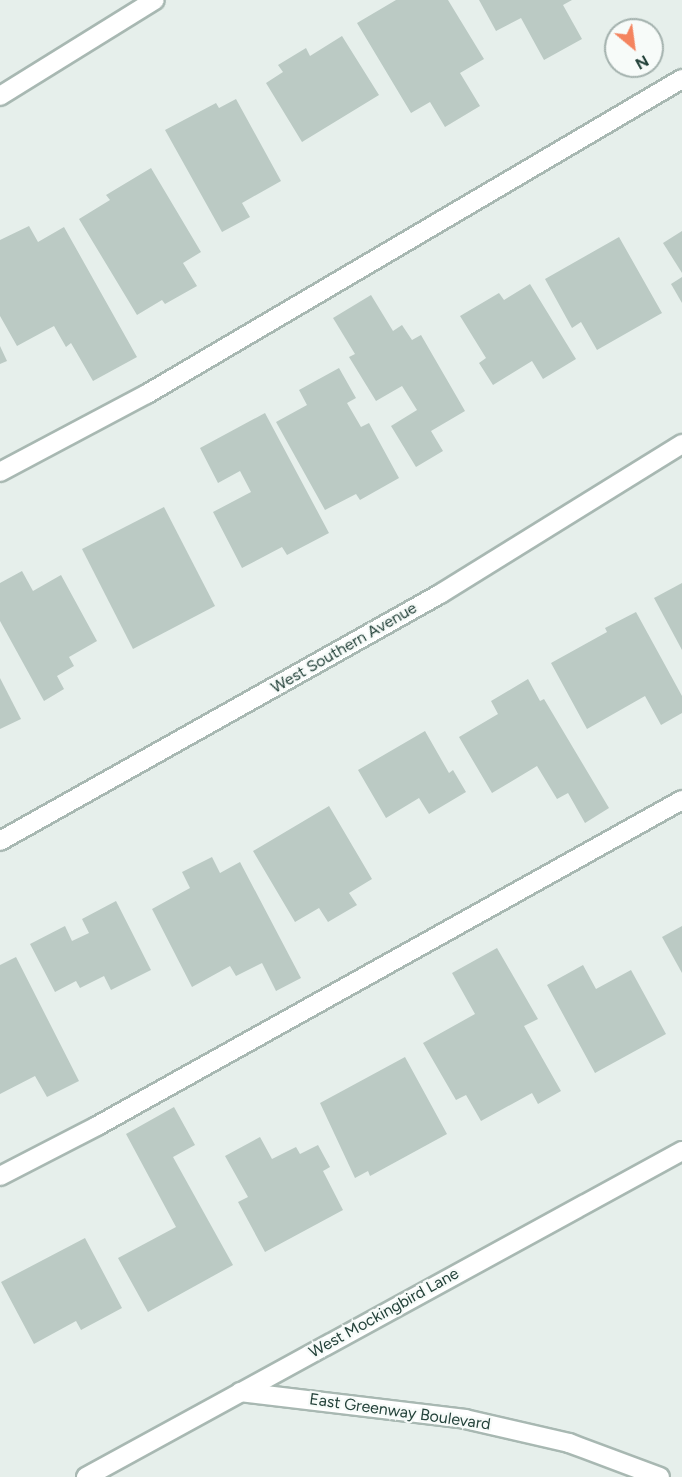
<!DOCTYPE html>
<html>
<head>
<meta charset="utf-8">
<style>
  body { margin:0 }
  #map { position:relative; width:682px; height:1477px; overflow:hidden; background:#e6efeb; font-family:Figtree,sans-serif }
  div>[style] { position:absolute }
  .building>* { inset:0; background:#bbcac4 }
  .roads { filter:drop-shadow(2px 0 #a8b8b2) drop-shadow(-2px 0 #a8b8b2) drop-shadow(0 2px #a8b8b2) drop-shadow(0 -2px #a8b8b2) }
  .lane>* { height:18px; margin:-9px; padding:0 9px; transform-origin:9px; border-radius:9px; background:#fff }
  .street>* { height:18px; margin:-9px; padding:0 9px; transform-origin:9px; border-radius:9px; background:#fff }
  .secondary>* { height:18px; margin:-9px; padding:0 9px; transform-origin:9px; border-radius:9px; background:#fff }
  span { translate:-50% -50%; white-space:nowrap; text-align:center; line-height:1.15; -webkit-text-stroke:4.5px #f7fbf9; paint-order:stroke }
  .street-label { font-size:16px; color:#24423a }
  .north { position:absolute; left:604px; top:18px; width:60px; height:60px; box-sizing:border-box; background:#f7fbf9; border:2px solid #a3b1ad; border-radius:50%; rotate:151deg; font-size:16px; font-weight:700; line-height:24px; text-align:center; color:#24423a }
  .north::after { content:''; display:block; margin:auto; width:21px; height:27px; background:#f4845f; clip-path:polygon(50% 0,100% 100%,50% 72%,0 100%) }
</style>
</head>
<body>
<div id="map">
  <div class="building">
    <i style="clip-path:polygon(396px 0,448px 0,484px 59px,460px 73px,480px 106px,445px 127px,430px 102px,411px 113px,357px 23px)"></i>
    <i style="clip-path:polygon(479px 0,572px 0,563px 5px,582px 39px,544px 60px,521px 18px,496px 31px)"></i>
    <i style="clip-path:polygon(342px 36px,379px 95px,302px 142px,266px 83px,283px 72px,278px 65px,306px 48px,310px 56px)"></i>
    <i style="clip-path:polygon(236px 99px,281px 181px,242px 203px,250px 217px,222px 232px,165px 130px,216px 103px,219px 108px)"></i>
    <i style="clip-path:polygon(151px 168px,201px 252px,183px 263px,197px 286px,165px 304px,162px 300px,137px 315px,79px 219px,110px 200px,106px 195px)"></i>
    <i style="clip-path:polygon(29px 226px,38px 242px,64px 227px,137px 357px,93px 381px,71px 343px,66px 347px,54px 326px,17px 346px,0 316px,0 240px)"></i>
    <i style="clip-path:polygon(682px 231px,682px 273px,663px 243px)"></i>
    <i style="clip-path:polygon(619px 237px,662px 313px,597px 350px,581px 322px,572px 328px,545px 279px)"></i>
    <i style="clip-path:polygon(682px 277px,682px 303px,671px 284px)"></i>
    <i style="clip-path:polygon(530px 284px,576px 359px,543px 379px,532px 361px,493px 385px,479px 363px,486px 358px,460px 316px,499px 293px,504px 300px)"></i>
    <i style="clip-path:polygon(371px 295px,393px 331px,402px 325px,412px 340px,421px 335px,465px 411px,431px 431px,443px 451px,416px 467px,391px 426px,417px 410px,402px 386px,376px 401px,349px 357px,355px 354px,333px 318px)"></i>
    <i style="clip-path:polygon(0 346px,7px 361px,0 364px)"></i>
    <i style="clip-path:polygon(339px 368px,356px 398px,347px 403px,361px 427px,369px 423px,399px 478px,360px 500px,356px 494px,325px 510px,276px 422px,307px 405px,299px 390px)"></i>
    <i style="clip-path:polygon(265px 413px,329px 533px,287px 555px,282px 547px,242px 568px,213px 512px,251px 492px,240px 471px,218px 483px,200px 448px)"></i>
    <i style="clip-path:polygon(164px 507px,215px 606px,133px 649px,82px 549px)"></i>
    <i style="clip-path:polygon(22px 571px,33px 591px,61px 575px,97px 641px,69px 657px,74px 666px,57px 676px,64px 689px,44px 701px,0 621px,0 583px)"></i>
    <i style="clip-path:polygon(682px 583px,682px 650px,654px 598px)"></i>
    <i style="clip-path:polygon(636px 612px,682px 696px,682px 713px,661px 725px,645px 696px,587px 729px,551px 663px,607px 632px,605px 628px)"></i>
    <i style="clip-path:polygon(0 678px,21px 719px,0 729px)"></i>
    <i style="clip-path:polygon(528px 679px,540px 701px,544px 699px,609px 808px,585px 823px,568px 793px,557px 799px,537px 766px,492px 793px,459px 737px,498px 714px,491px 701px)"></i>
    <i style="clip-path:polygon(425px 731px,449px 773px,453px 770px,466px 792px,429px 814px,419px 798px,386px 818px,358px 770px)"></i>
    <i style="clip-path:polygon(329px 806px,372px 879px,349px 893px,357px 905px,328px 922px,319px 908px,295px 922px,253px 851px)"></i>
    <i style="clip-path:polygon(212px 857px,220px 873px,240px 862px,301px 978px,276px 991px,262px 963px,236px 976px,230px 966px,192px 987px,152px 909px,190px 888px,182px 872px)"></i>
    <i style="clip-path:polygon(116px 901px,151px 970px,111px 990px,104px 976px,80px 988px,76px 981px,55px 992px,30px 944px,65px 926px,72px 941px,89px 933px,82px 919px)"></i>
    <i style="clip-path:polygon(682px 926px,682px 973px,662px 937px)"></i>
    <i style="clip-path:polygon(497px 948px,538px 1019px,524px 1026px,561px 1091px,538px 1104px,532px 1093px,481px 1121px,466px 1095px,456px 1100px,423px 1043px,475px 1014px,452px 973px)"></i>
    <i style="clip-path:polygon(16px 957px,79px 1081px,47px 1097px,35px 1076px,0 1094px,0 965px)"></i>
    <i style="clip-path:polygon(583px 965px,596px 989px,631px 970px,666px 1034px,595px 1073px,547px 985px)"></i>
    <i style="clip-path:polygon(405px 1057px,447px 1134px,370px 1176px,368px 1171px,355px 1178px,320px 1103px)"></i>
    <i style="clip-path:polygon(174px 1107px,195px 1145px,173px 1157px,233px 1265px,148px 1312px,118px 1258px,176px 1227px,126px 1134px)"></i>
    <i style="clip-path:polygon(260px 1137px,272px 1159px,296px 1147px,300px 1154px,318px 1145px,330px 1167px,323px 1171px,343px 1210px,265px 1252px,238px 1202px,248px 1197px,225px 1156px)"></i>
    <i style="clip-path:polygon(85px 1238px,122px 1308px,81px 1330px,76px 1321px,34px 1344px,1px 1282px)"></i>
  </div>
  <div class="roads">
    <div class="lane">
      <i style="left:0;top:472px;width:166px;rotate:-28deg"></i>
      <i style="left:147px;top:394px;width:621px;rotate:-30.49deg"></i>
      <i style="left:0;top:1176px;width:109px;rotate:-27.3deg"></i>
      <i style="left:97px;top:1126px;width:670px;rotate:-29.13deg"></i>
    </div>
    <div class="street">
      <i style="left:0;top:96px;width:182px;rotate:-31.8deg"></i>
      <i style="left:0;top:841px;width:505px;rotate:-29.31deg"></i>
      <i style="left:440px;top:594px;width:285px;rotate:-31.8deg"></i>
      <i style="left:240px;top:1392px;width:227px;rotate:6.8deg"></i>
      <i style="left:465px;top:1419px;width:107px;rotate:13deg"></i>
      <i style="left:569px;top:1443px;width:97px;rotate:20.5deg"></i>
    </div>
    <div class="secondary">
      <i style="left:86px;top:1477px;width:679px;rotate:-28.68deg"></i>
    </div>
  </div>
  <div class="street-label">
    <span style="left:344px;top:648px;rotate:-30deg">West Southern Avenue</span>
    <span style="left:384px;top:1313px;rotate:-29deg">West Mockingbird Lane</span>
    <span style="left:400px;top:1412px;rotate:8deg">East Greenway Boulevard</span>
  </div>
  <div class="north">N</div>
</div>
</body>
</html>
